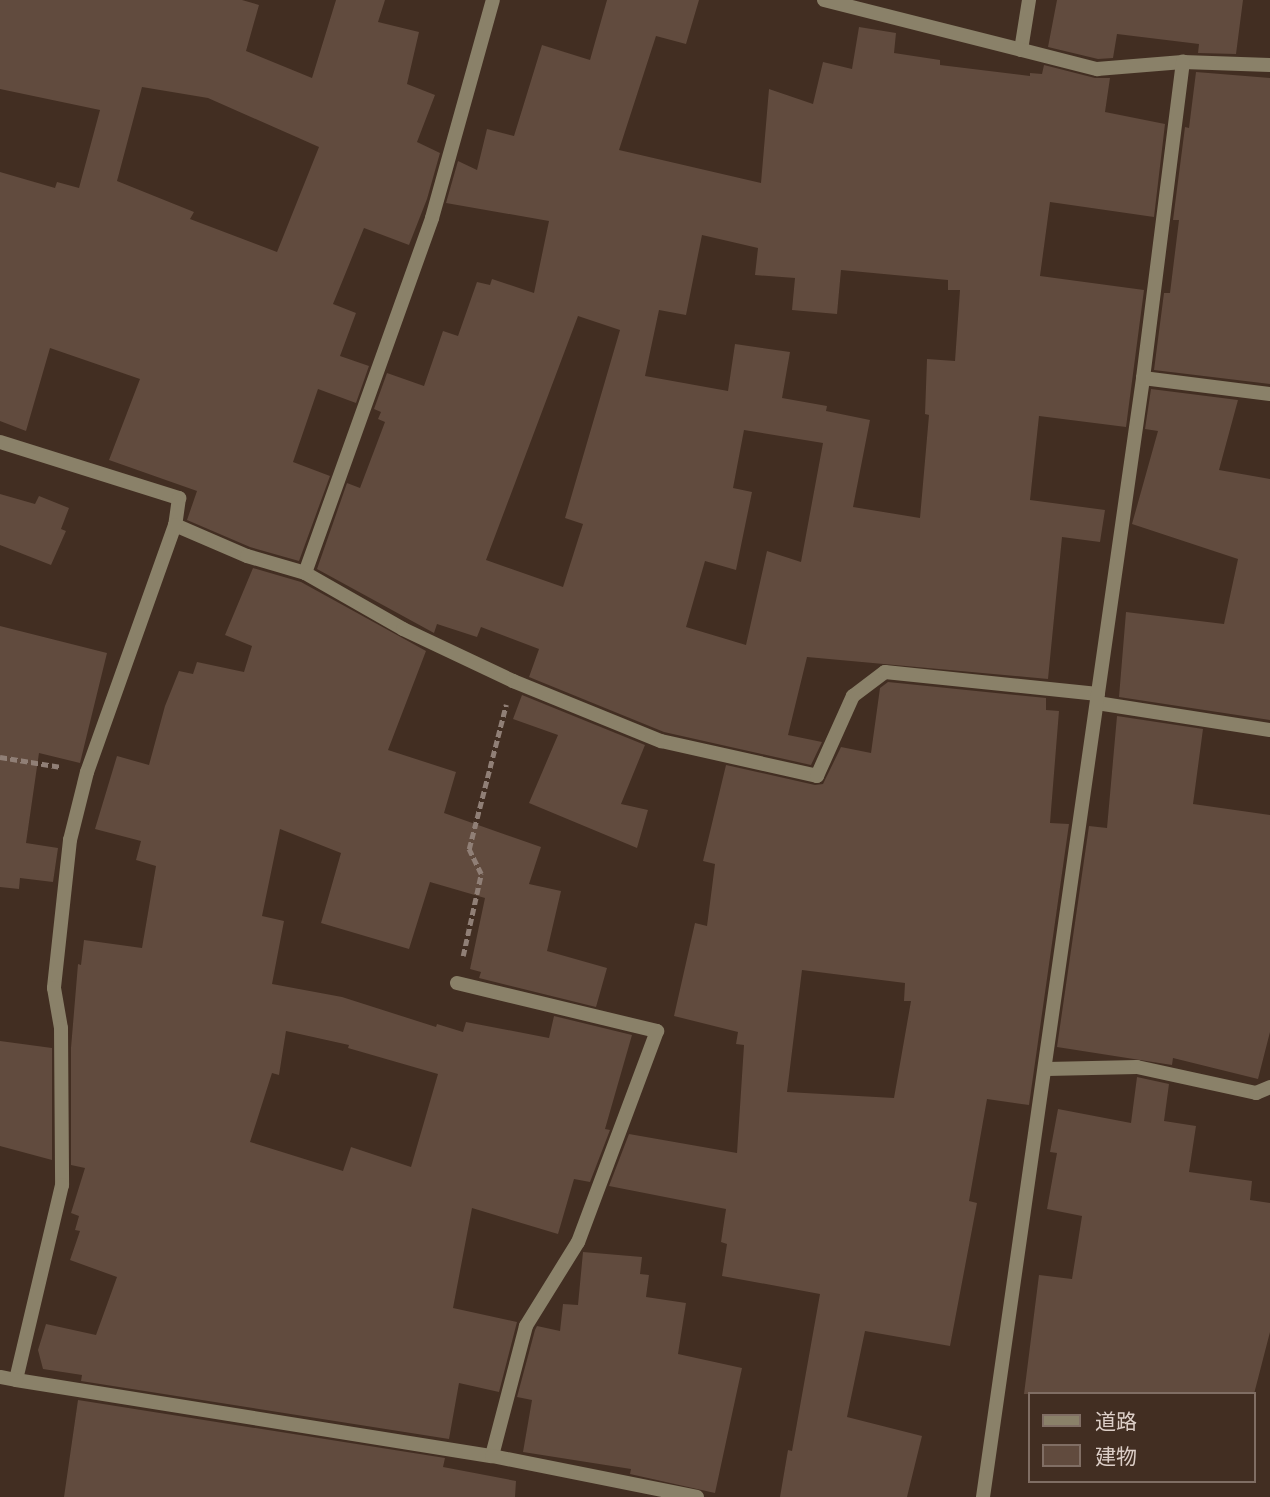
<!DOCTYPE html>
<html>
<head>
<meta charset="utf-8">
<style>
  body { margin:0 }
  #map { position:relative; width:1270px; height:1497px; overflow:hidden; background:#422e22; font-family:Overpass,"Noto Sans JP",sans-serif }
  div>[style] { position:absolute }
  .building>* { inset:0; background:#614b3e }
  .path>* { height:4.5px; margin-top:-2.25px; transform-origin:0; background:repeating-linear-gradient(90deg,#907f76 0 7px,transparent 0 10.5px) }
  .service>* { height:14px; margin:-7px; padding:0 7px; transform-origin:7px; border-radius:7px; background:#8a8169 }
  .minor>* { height:14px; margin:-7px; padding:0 7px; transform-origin:7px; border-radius:7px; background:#8a8169 }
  span { translate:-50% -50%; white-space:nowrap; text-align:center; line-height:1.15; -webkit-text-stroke:7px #422e22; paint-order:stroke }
  .legend { position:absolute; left:1028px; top:1392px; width:228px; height:91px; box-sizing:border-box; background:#422e22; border:2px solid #806e64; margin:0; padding:9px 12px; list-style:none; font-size:21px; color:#dccec7 }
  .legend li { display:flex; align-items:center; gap:14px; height:35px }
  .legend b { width:35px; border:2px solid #806e64 }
</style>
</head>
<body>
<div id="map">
  <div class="building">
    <i style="clip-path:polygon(evenodd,0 0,242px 0,259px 5px,246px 51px,312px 78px,336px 0,385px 0,378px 22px,419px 32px,407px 84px,435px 95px,417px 142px,440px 153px,427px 199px,409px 245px,364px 228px,333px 304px,356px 313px,340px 356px,369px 366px,356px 403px,318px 389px,293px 462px,330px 476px,299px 561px,250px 547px,187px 520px,197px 491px,109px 460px,140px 379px,50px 348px,26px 431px,0 421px,0 172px,55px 188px,57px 182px,79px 188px,100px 110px,0 89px,0 0,142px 87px,208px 98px,319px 147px,277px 252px,190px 219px,194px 212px,117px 181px,142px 87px)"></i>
    <i style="clip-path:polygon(evenodd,607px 0,699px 0,686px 44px,656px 36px,619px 150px,761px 183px,769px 89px,813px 104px,823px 62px,852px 69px,859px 27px,896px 33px,894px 53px,940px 60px,940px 65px,1030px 76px,1030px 73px,1042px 74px,1044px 65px,1095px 78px,1110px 78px,1105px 112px,1165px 124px,1154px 217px,1050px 202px,1040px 276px,1144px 290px,1126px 427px,1039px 416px,1030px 500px,1105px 510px,1100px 542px,1062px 537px,1048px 679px,807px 657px,788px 735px,822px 742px,811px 765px,664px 732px,529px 677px,539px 649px,481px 627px,477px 637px,437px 624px,434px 633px,317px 569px,347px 483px,360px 488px,385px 422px,378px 419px,381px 412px,374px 409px,387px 373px,424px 386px,443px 331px,458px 336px,477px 282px,490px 285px,492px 279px,534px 293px,549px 221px,446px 203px,458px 161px,477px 170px,487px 129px,514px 136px,542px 45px,590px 60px,607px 0,702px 235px,758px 248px,755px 275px,795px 278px,792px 310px,837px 314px,841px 270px,948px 280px,948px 290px,960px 290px,955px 361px,927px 359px,925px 414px,929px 415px,920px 518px,853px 507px,870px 420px,826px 411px,827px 406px,782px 398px,790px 352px,735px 344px,728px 391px,645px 376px,659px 310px,686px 315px,702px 235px,607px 0,578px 316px,620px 330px,565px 518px,583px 524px,563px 587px,486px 560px,578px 316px,607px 0,744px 430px,823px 443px,801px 562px,767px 551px,746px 645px,686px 627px,705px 561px,736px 570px,752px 492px,733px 488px,744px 430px)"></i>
    <i style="clip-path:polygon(1057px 0,1243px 0,1236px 54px,1198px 53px,1199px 44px,1117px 34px,1113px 58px,1098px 59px,1048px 47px)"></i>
    <i style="clip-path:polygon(1196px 72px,1270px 78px,1270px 384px,1154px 370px,1164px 293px,1170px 293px,1179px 220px,1173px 220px,1185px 127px,1189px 128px)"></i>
    <i style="clip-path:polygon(1151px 389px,1238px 400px,1219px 470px,1270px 479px,1270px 720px,1119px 697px,1126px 612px,1224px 624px,1238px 559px,1132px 524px,1158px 431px,1145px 429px)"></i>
    <i style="clip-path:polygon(0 494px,35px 504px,39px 496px,69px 508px,61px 529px,66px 531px,51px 565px,0 545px)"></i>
    <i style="clip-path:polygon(evenodd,253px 568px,301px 582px,426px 651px,388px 750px,456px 772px,444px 813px,541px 847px,529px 884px,561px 891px,547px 951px,607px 968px,596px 1007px,479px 978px,481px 972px,470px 969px,485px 898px,430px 882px,409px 949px,321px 923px,341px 853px,280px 829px,262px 916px,284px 921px,272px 984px,342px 997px,436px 1027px,437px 1024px,463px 1032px,466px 1022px,549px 1038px,554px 1016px,632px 1035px,605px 1129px,610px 1130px,590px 1182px,574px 1179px,558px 1234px,472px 1208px,453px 1308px,517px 1322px,499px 1392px,459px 1383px,449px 1439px,81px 1381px,82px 1375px,43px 1369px,38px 1350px,46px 1324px,96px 1335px,117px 1277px,70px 1260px,80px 1231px,75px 1230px,79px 1216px,71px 1213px,85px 1168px,71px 1165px,71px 1048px,78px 964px,81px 965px,84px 940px,142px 948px,156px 866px,136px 860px,141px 841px,95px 829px,117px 756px,149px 765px,165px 706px,179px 671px,193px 674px,197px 662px,244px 672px,252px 646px,225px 635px,253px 568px,286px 1031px,349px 1045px,348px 1048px,438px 1074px,411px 1167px,351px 1147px,343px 1171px,250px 1142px,272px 1073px,279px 1075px,286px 1031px)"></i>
    <i style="clip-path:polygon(0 626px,107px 653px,80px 763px,39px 753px,26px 843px,58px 848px,53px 882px,20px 878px,19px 889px,0 887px)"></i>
    <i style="clip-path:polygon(evenodd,888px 682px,1046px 698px,1046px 710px,1059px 711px,1050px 823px,1069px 824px,1029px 1105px,987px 1099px,969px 1201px,977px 1203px,950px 1346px,865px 1331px,847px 1417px,922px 1436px,907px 1497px,780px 1497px,788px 1450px,792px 1451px,820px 1294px,722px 1276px,727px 1244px,721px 1242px,726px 1209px,609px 1186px,629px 1134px,737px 1153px,744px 1045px,736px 1044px,738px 1032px,674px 1016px,695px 923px,707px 926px,715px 864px,703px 861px,726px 765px,815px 785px,823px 784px,841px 747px,871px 753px,880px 688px,888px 682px,802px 970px,905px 983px,904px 1001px,911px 1001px,894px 1098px,787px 1092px,802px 970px)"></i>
    <i style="clip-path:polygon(522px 695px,645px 745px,621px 804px,648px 810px,637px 848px,529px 803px,558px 735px,513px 719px)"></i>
    <i style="clip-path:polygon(1117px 716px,1203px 729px,1193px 804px,1270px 815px,1270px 1032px,1258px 1079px,1173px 1058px,1172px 1065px,1057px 1047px,1089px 826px,1107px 828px)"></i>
    <i style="clip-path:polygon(0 1041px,52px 1048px,52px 1160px,0 1146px)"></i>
    <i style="clip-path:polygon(1137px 1077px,1169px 1084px,1164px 1121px,1196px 1126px,1189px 1172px,1252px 1181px,1250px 1200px,1270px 1203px,1270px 1332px,1254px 1394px,1024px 1394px,1039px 1275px,1072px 1279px,1082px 1216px,1047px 1209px,1057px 1153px,1050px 1152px,1058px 1109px,1131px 1123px)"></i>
    <i style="clip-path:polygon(583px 1252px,642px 1257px,640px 1274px,649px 1275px,646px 1297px,686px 1303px,678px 1354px,742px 1368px,715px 1493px,630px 1474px,631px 1469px,523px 1452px,532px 1400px,517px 1397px,535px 1330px,537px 1326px,560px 1331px,563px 1304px,578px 1305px)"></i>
    <i style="clip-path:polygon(78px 1400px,445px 1458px,443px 1467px,516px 1481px,515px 1497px,64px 1497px)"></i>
  </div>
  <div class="path">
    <i style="left:0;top:757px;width:62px;rotate:9.3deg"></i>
    <i style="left:463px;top:956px;width:84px;rotate:-77.6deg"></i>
    <i style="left:481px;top:874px;width:28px;rotate:-116deg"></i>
    <i style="left:469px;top:849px;width:149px;rotate:-75.6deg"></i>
  </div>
  <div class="service">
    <i style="left:1021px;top:50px;width:51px;rotate:-80.9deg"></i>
    <i style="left:1143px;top:378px;width:128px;rotate:7.2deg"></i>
    <i style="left:175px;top:525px;width:78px;rotate:23.3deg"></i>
    <i style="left:247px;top:556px;width:60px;rotate:16.3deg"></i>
    <i style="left:305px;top:573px;width:113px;rotate:29.7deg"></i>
    <i style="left:403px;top:629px;width:122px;rotate:25.3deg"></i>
    <i style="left:513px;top:681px;width:160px;rotate:22.1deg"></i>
    <i style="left:661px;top:741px;width:160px;rotate:12.6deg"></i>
    <i style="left:817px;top:776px;width:88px;rotate:-65.8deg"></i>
    <i style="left:853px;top:696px;width:40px;rotate:-37deg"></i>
    <i style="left:885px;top:672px;width:214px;rotate:5.9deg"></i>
    <i style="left:305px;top:573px;width:377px;rotate:-70.3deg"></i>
    <i style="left:432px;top:218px;width:226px;rotate:-74.4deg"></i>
    <i style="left:1097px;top:703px;width:175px;rotate:8.9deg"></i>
    <i style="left:457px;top:983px;width:206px;rotate:13.5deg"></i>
    <i style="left:657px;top:1031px;width:225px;rotate:110.5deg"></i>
    <i style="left:578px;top:1242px;width:99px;rotate:121.8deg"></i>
    <i style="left:526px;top:1326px;width:134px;rotate:104.7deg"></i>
    <i style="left:1047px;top:1069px;width:90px;rotate:-1.3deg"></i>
    <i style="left:1137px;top:1067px;width:122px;rotate:12.3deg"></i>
    <i style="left:1256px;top:1093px;width:15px;rotate:-23deg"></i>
    <i style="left:16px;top:1380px;width:482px;rotate:9.1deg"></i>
    <i style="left:492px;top:1456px;width:209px;rotate:11.3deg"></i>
  </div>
  <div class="minor">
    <i style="left:824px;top:0;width:282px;rotate:14.2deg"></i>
    <i style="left:1097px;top:69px;width:86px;rotate:-4.7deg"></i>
    <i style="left:1183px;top:62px;width:87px;rotate:2deg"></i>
    <i style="left:0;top:442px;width:188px;rotate:17.4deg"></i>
    <i style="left:179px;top:498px;width:27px;rotate:98deg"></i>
    <i style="left:175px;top:525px;width:262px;rotate:109.6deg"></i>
    <i style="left:87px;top:772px;width:70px;rotate:104deg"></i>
    <i style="left:70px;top:840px;width:149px;rotate:96.2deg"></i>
    <i style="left:54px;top:988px;width:41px;rotate:80.1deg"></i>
    <i style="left:61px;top:1028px;width:157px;rotate:89.6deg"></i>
    <i style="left:62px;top:1185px;width:200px;rotate:103.3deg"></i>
    <i style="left:16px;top:1380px;width:16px;rotate:-169deg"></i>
    <i style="left:983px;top:1497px;width:1130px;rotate:-81.86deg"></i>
    <i style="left:1143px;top:378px;width:319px;rotate:-82.8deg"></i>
  </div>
  <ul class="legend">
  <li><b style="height:9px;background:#8a8169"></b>道路</li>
  <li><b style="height:19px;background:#614b3e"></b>建物</li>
  </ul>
</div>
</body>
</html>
